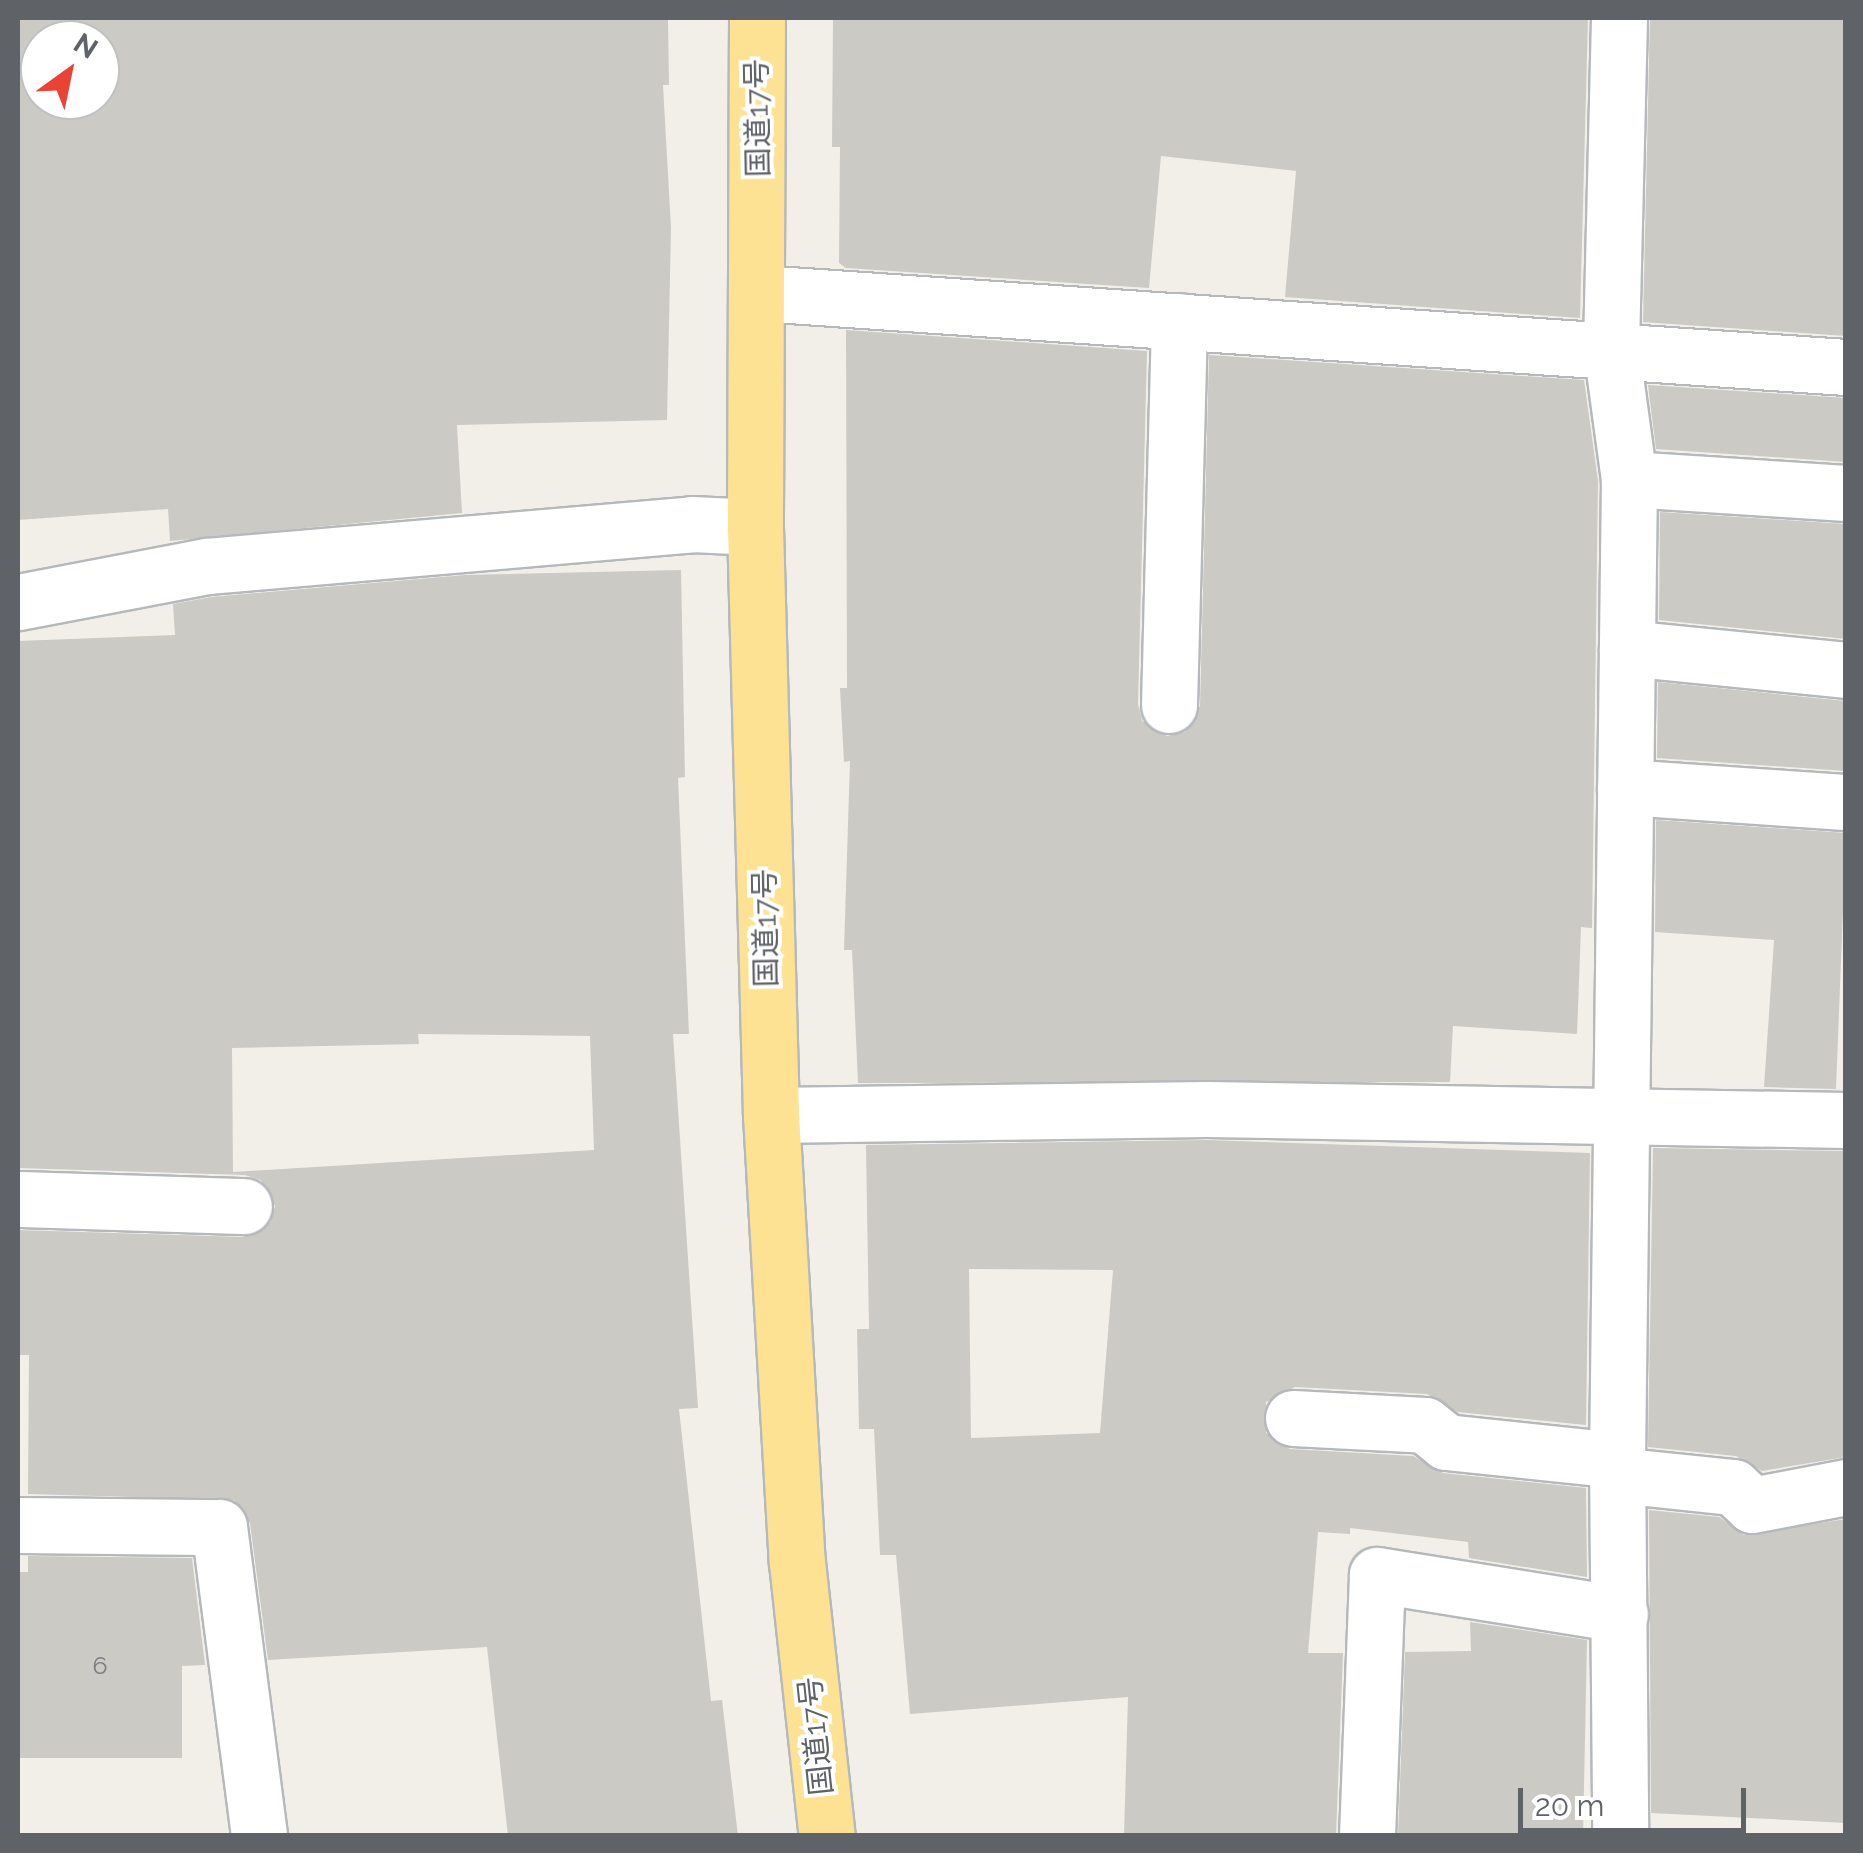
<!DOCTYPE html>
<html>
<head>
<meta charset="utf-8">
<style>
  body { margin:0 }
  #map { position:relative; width:1863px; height:1853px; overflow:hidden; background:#f1efe8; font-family:Raleway,"Noto Sans JP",sans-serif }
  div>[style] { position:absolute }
  .building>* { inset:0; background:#cccac5 }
  .roads { filter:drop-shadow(2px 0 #b5b8bc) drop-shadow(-2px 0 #b5b8bc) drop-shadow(0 2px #b5b8bc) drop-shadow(0 -2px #b5b8bc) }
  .minor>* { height:55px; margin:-27.5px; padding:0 27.5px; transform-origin:27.5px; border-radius:27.5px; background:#fff }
  .highway>* { height:55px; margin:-27.5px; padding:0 27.5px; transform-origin:27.5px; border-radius:27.5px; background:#fde293 }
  span { translate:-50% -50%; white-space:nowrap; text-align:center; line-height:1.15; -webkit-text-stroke:8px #fff; paint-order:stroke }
  .number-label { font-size:25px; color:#7a7d7f }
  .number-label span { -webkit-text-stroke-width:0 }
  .street-label { font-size:30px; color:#5f6368 }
  .frame { position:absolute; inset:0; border:20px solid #5f6368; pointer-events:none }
  .north { position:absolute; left:20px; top:20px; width:100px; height:100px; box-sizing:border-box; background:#fff; border:2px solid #bfc1c3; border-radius:50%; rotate:33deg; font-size:28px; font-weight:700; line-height:40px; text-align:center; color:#5f6368 }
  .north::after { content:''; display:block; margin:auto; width:35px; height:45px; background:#ea4335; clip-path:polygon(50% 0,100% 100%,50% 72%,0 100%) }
  .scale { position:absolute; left:1518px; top:1788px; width:228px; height:45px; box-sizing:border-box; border:5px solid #5f6368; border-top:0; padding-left:12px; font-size:30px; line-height:35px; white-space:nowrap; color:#5f6368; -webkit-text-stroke:8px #fff; paint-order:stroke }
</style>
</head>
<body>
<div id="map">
  <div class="building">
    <i style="clip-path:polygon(evenodd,18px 18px,668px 18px,669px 85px,663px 85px,671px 228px,667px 420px,457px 425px,462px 513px,170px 541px,168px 509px,18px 520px,18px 18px,40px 40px,100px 40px,100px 100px,40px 100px,40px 40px)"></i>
    <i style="clip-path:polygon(833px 18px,1588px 18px,1580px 318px,1285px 297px,1296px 171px,1161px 156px,1149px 288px,846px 268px,839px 263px,840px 147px,832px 147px)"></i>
    <i style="clip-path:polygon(1650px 18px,1846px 18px,1846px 336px,1643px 322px)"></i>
    <i style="clip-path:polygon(846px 330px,1147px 351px,1138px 704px,1142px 721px,1167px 736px,1185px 732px,1200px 706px,1209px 355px,1584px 380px,1598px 481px,1592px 928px,1581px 927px,1577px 1034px,1453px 1026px,1450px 1082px,858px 1083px,852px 950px,844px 950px,850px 761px,844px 762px,840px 688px,847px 688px)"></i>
    <i style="clip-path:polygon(1648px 385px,1846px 398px,1846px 462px,1656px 449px)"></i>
    <i style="clip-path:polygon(1660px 512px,1846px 524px,1846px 639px,1659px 620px)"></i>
    <i style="clip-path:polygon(evenodd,681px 570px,685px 777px,678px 778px,689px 1034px,673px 1034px,698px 1408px,679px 1409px,711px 1701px,722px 1700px,738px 1836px,508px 1836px,487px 1647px,268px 1660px,250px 1523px,234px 1500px,28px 1494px,29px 1355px,18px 1355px,18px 1230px,243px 1237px,270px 1223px,275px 1206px,261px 1180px,245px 1175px,18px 1168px,18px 641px,175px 635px,173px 604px,211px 597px,465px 575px,681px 570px,418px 1034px,590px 1036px,594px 1150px,233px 1172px,232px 1048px,419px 1044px,418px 1034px)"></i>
    <i style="clip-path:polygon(1658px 682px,1846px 701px,1846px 771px,1657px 758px)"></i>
    <i style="clip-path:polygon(1656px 820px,1846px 833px,1836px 1089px,1764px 1087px,1774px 940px,1655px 932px)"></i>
    <i style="clip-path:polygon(evenodd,1207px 1140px,1590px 1153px,1586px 1425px,1458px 1412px,1427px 1394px,1295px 1387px,1266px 1402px,1266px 1433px,1290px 1449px,1413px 1456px,1443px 1473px,1586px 1488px,1587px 1577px,1469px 1558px,1468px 1542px,1350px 1528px,1350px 1534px,1318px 1532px,1308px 1653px,1343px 1653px,1336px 1836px,1124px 1836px,1128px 1697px,910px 1714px,896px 1555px,880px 1555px,874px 1429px,859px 1429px,857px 1329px,869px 1329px,866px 1145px,1207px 1140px,969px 1269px,1113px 1270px,1100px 1433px,971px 1438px,969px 1269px)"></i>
    <i style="clip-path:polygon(1653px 1148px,1846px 1151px,1846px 1457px,1762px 1471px,1736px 1456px,1648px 1447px)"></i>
    <i style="clip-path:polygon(1649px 1510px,1719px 1517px,1744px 1535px,1846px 1519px,1846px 1823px,1651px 1813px)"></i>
    <i style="clip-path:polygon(28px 1556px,192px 1558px,205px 1665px,182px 1666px,182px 1758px,18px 1758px,18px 1572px,28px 1572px)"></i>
    <i style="clip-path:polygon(1470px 1622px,1587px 1640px,1583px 1836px,1398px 1836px,1405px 1652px,1471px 1651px)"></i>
  </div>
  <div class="roads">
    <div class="minor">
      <i style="left:1619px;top:18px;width:330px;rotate:91.4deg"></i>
      <i style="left:1611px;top:348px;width:132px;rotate:82.2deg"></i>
      <i style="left:1629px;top:479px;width:981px;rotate:90.7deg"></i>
      <i style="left:1617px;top:1460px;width:376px;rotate:89.5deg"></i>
      <i style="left:760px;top:293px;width:1089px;rotate:3.9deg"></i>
      <i style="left:1629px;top:479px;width:217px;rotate:3.7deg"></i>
      <i style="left:18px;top:602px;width:192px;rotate:-10.8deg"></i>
      <i style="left:207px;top:566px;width:487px;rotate:-4.9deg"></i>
      <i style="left:692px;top:524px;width:63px;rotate:2.7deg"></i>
      <i style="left:1627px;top:648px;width:220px;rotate:5.7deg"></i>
      <i style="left:1169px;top:705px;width:384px;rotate:-88.5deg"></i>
      <i style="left:1625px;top:787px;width:222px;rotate:3.9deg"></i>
      <i style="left:771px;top:1115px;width:436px;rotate:-0.8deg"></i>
      <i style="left:1207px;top:1109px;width:639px;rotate:0.99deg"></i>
      <i style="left:18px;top:1199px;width:226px;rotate:1.8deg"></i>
      <i style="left:1293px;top:1418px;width:132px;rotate:3deg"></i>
      <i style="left:1425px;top:1425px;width:27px;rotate:39deg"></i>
      <i style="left:1446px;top:1442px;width:172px;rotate:6deg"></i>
      <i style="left:1617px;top:1475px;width:117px;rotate:5.9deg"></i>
      <i style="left:1733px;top:1487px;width:26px;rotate:43deg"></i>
      <i style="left:1752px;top:1505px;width:96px;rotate:-10.8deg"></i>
      <i style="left:18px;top:1525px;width:201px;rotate:0.6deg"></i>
      <i style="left:219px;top:1527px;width:312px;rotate:82.6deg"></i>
      <i style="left:1367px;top:1836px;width:261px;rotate:-87.8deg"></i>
      <i style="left:1377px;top:1575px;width:246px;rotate:9.1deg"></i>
    </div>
    <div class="highway">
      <i style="left:757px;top:18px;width:509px;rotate:90.23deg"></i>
      <i style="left:755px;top:527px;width:588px;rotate:88.44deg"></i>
      <i style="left:771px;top:1115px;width:448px;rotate:86.7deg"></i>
      <i style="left:797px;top:1562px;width:276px;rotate:83.8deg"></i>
    </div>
  </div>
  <div class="number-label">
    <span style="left:100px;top:1665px">6</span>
  </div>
  <div class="street-label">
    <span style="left:758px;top:118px;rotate:-91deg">国道17号</span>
    <span style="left:766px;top:928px;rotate:-91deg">国道17号</span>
    <span style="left:816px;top:1736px;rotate:-96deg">国道17号</span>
  </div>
  <div class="frame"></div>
  <div class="north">N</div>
  <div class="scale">20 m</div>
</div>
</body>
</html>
